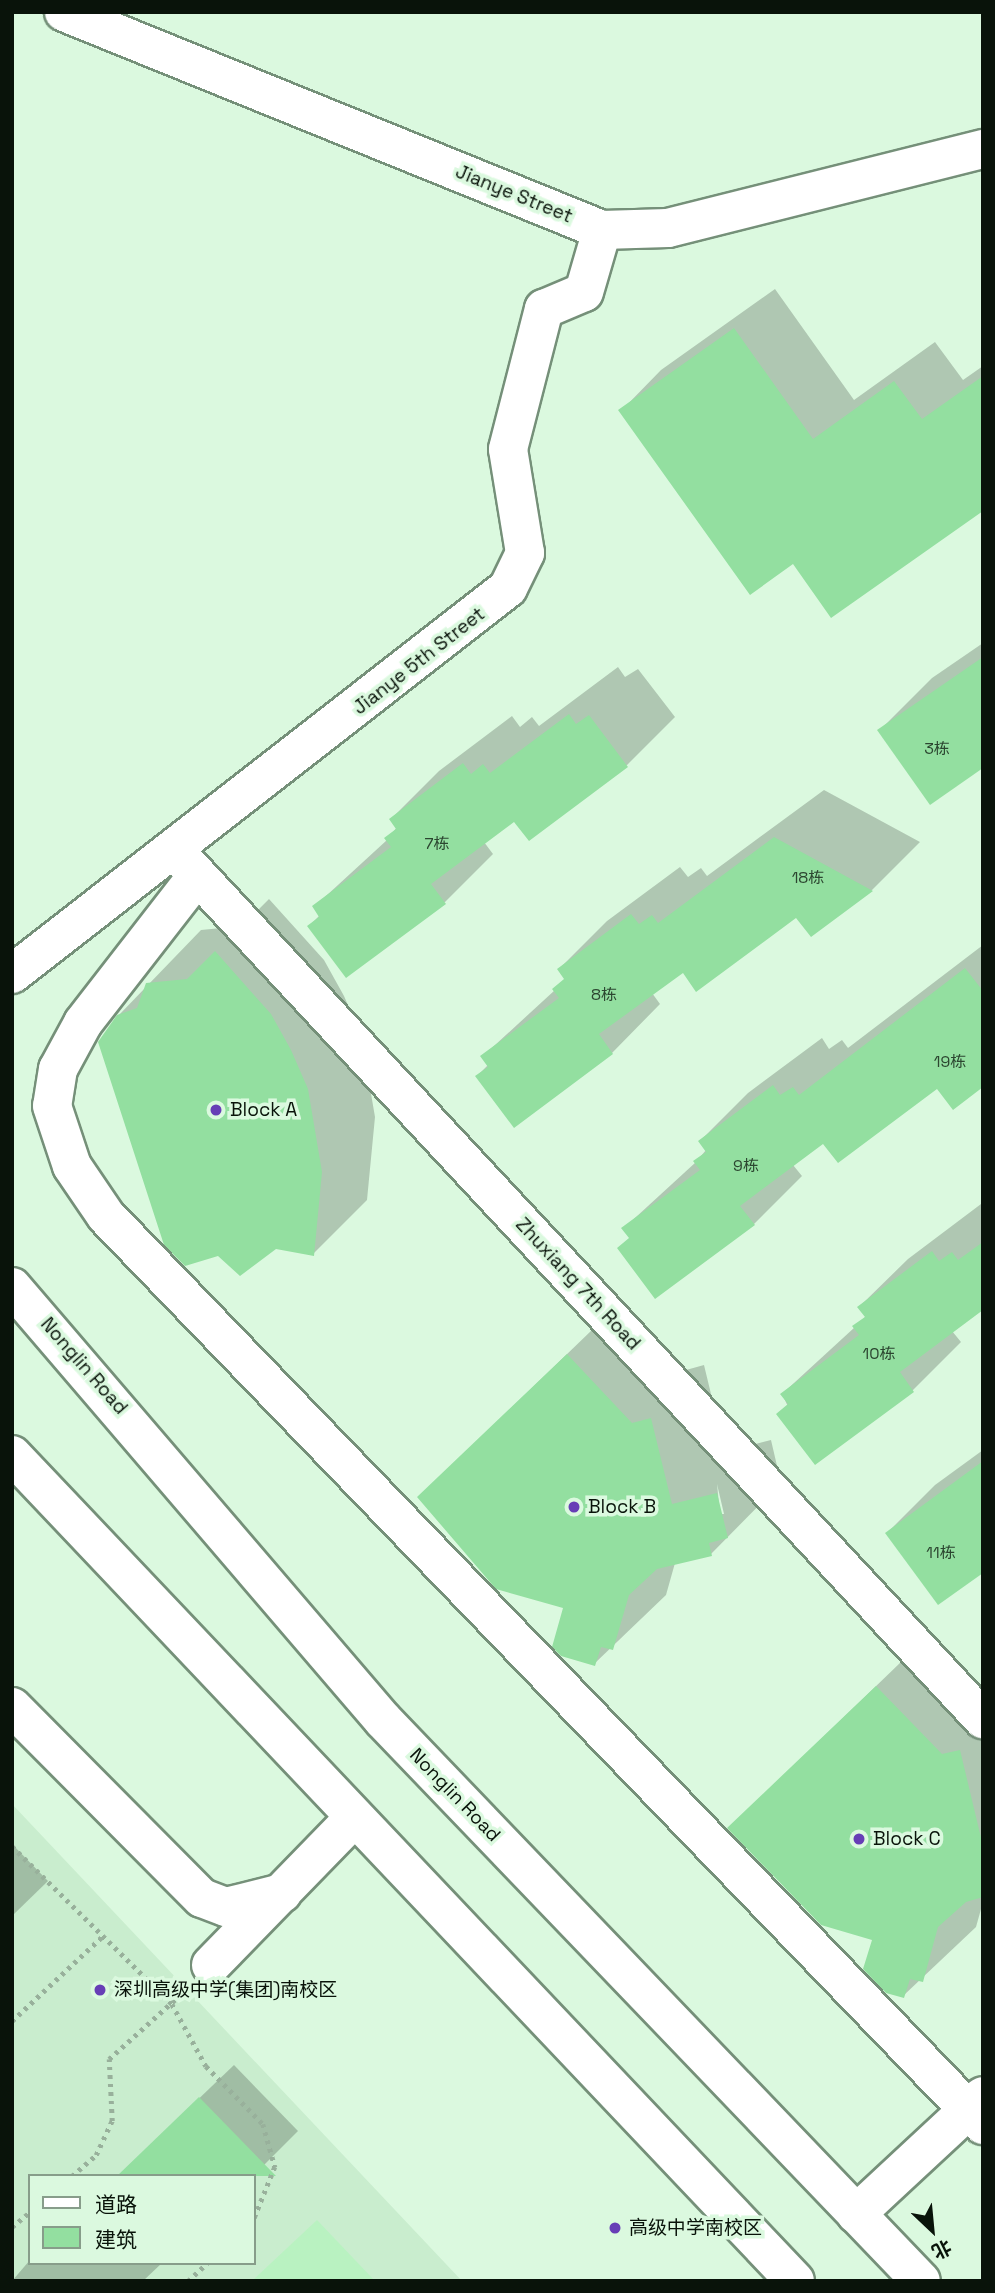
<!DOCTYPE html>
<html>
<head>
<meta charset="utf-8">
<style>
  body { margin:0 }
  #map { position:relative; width:995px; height:2293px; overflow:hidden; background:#dbf9df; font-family:"Space Grotesk","Noto Sans SC",sans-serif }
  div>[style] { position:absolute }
  .built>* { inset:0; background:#c9edce }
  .green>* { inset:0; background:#b9f2c1 }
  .shadow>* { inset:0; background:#0003 }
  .building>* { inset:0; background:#93dfa0 }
  .path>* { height:4.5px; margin-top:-2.25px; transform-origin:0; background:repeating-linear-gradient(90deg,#98b09b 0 3.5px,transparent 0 8.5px) }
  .roads { filter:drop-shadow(2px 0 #759079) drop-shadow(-2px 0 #759079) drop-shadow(0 2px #759079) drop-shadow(0 -2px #759079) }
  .minor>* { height:38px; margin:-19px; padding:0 19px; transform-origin:19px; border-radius:19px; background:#fff }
  .major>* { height:38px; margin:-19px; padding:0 19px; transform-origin:19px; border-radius:19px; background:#fff }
  .dots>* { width:19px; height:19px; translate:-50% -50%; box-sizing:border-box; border:4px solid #dbf9df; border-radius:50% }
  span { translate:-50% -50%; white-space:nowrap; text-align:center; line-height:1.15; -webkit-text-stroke:7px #dbf9df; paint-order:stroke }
  .number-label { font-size:16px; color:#2c4630 }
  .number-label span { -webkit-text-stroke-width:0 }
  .street-label { font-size:19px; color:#09130a }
  .poi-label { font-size:19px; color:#09130a }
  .left { translate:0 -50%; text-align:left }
  .frame { position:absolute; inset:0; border:14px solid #09130a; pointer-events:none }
  .legend { position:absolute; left:28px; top:2174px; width:228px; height:91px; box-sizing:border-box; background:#dbf9df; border:2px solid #879d8a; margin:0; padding:9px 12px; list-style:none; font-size:21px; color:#09130a }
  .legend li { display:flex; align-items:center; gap:14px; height:35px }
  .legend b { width:35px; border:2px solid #879d8a }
  .north { position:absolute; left:897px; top:2195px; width:70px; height:70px; -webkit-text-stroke:5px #dbf9df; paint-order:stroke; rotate:154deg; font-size:19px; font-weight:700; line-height:28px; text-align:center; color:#09130a }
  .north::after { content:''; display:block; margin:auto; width:24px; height:32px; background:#09130a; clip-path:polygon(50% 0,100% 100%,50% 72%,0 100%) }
</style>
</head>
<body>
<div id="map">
  <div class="built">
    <i style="clip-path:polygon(evenodd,12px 1804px,462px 2281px,12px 2281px,12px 1804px,30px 2176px,254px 2176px,254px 2263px,30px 2263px,30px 2176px)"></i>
  </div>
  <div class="green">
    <i style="clip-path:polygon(317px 2220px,375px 2281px,252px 2281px)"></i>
  </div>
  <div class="shadow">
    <i style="clip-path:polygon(775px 289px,854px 400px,935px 342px,963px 380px,983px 366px,983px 509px,794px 561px,621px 411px,661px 370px)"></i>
    <i style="clip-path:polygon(983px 643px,983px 766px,880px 730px,932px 678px)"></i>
    <i style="clip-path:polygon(618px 667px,625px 677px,638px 669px,675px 717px,627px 765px,514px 820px,484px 842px,493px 854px,445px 902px,309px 926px,320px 915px,314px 907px,387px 840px,397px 827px,391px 819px,439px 771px,512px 716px,520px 727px,532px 717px,539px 726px)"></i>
    <i style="clip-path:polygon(824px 790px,920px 842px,872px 890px,812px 935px,796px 915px,683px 970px,652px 993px,660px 1004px,612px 1053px,477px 1076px,488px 1065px,482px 1057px,555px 990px,566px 978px,559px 969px,607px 921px,680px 867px,688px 877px,701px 868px,707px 876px)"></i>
    <i style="clip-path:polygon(269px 899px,324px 960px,344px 996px,361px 1035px,375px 1117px,367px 1200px,313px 1254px,118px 1016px,201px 930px,242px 926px)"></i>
    <i style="clip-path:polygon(983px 945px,983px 1085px,938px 1087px,824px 1142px,793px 1165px,802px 1176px,754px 1224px,630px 1237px,624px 1228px,696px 1162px,706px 1150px,700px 1141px,748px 1093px,822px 1038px,829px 1049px,842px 1040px,848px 1048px)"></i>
    <i style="clip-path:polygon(981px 1204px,983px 1308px,952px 1331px,961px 1342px,913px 1390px,815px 1463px,782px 1394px,855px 1327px,866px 1316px,859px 1307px,908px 1259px)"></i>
    <i style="clip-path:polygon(evenodd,621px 1302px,686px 1370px,704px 1365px,725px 1452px,771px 1440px,781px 1483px,711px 1554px,675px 1563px,666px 1595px,594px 1664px,565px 1606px,419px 1497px,621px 1302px,717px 1484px,724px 1514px,720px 1514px,717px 1484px)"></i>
    <i style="clip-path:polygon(983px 1450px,983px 1571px,887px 1533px,935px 1485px)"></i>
    <i style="clip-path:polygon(930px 1634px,983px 1687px,983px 1902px,976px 1927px,903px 1996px,874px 1939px,729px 1828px)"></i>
    <i style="clip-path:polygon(12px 1844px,48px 1881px,12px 1916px)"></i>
    <i style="clip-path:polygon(234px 2065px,298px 2131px,253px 2176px,118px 2176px)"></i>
    <i style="clip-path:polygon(30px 2260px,30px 2263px,162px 2263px,143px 2281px,12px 2281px)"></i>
  </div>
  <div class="building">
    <i style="clip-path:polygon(734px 328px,813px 439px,894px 381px,922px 419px,983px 376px,983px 511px,831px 618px,793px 564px,750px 595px,618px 410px)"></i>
    <i style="clip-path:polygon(983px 657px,983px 768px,930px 805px,877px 730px)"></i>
    <i style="clip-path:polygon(569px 714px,576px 724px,589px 715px,628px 767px,529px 841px,514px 822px,431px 884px,446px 904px,346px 978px,307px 926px,319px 917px,312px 906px,391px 847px,384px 838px,396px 829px,389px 819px,463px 763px,471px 774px,483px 764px,490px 773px)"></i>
    <i style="clip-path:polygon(774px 837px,873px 891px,811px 937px,796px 918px,696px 992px,683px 973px,599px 1034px,613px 1054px,514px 1128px,475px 1076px,488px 1067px,480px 1056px,559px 998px,552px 989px,564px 979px,557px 969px,631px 914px,639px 924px,652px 915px,658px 923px)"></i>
    <i style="clip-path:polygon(215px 951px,271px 1014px,291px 1050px,308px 1089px,322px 1172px,314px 1256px,276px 1249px,240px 1276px,218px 1256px,185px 1266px,164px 1245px,98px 1042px,117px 1015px,137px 1008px,146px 983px,187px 979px)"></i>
    <i style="clip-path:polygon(965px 968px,983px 991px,983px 1087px,953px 1110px,937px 1089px,838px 1163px,823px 1144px,740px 1206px,755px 1225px,655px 1299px,617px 1248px,629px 1238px,621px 1228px,700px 1170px,693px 1161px,706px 1152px,698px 1141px,773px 1085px,780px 1095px,793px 1087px,799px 1095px)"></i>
    <i style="clip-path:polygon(983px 1242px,983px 1310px,900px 1372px,914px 1392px,815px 1465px,776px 1414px,788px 1404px,780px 1394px,859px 1335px,852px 1326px,865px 1317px,857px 1307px,932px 1251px,939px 1261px,952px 1252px,958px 1260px)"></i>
    <i style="clip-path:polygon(567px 1354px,632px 1423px,651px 1418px,672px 1504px,717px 1493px,728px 1538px,709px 1543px,712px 1556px,657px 1569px,629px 1595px,613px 1650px,601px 1647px,595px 1666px,561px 1656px,552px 1647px,563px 1608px,496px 1589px,417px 1497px)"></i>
    <i style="clip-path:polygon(983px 1461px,983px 1573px,938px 1605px,885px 1533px)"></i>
    <i style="clip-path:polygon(876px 1686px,942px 1754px,960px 1750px,983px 1846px,983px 1897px,966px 1902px,938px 1927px,923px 1982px,910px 1979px,904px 1998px,886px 1993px,863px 1969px,872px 1940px,821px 1925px,727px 1828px)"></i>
    <i style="clip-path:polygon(199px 2097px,276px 2176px,117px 2176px)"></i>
  </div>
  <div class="path">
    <i style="left:12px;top:1846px;width:225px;rotate:44.6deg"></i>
    <i style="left:172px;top:2004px;width:71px;rotate:61.3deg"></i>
    <i style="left:206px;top:2066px;width:81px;rotate:45.5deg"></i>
    <i style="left:263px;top:2124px;width:45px;rotate:74.4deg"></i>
    <i style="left:275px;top:2167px;width:56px;rotate:112deg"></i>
    <i style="left:12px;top:2021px;width:127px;rotate:-43.1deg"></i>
    <i style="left:72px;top:2176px;width:32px;rotate:-41deg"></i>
    <i style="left:96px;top:2155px;width:38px;rotate:-65deg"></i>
    <i style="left:112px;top:2121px;width:62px;rotate:-92.8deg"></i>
    <i style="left:109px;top:2059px;width:96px;rotate:-42deg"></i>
    <i style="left:12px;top:2227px;width:23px;rotate:-40deg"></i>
    <i style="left:188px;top:2281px;width:26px;rotate:-43deg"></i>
  </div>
  <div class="roads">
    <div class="minor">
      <i style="left:64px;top:12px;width:580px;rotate:22.06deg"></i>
      <i style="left:602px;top:230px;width:66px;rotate:-1.7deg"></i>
      <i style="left:668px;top:228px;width:325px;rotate:-14.1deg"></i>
      <i style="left:173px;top:849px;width:1189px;rotate:47.05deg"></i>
      <i style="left:197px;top:876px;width:186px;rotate:127.8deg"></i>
      <i style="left:83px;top:1023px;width:52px;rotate:118.5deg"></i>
      <i style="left:58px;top:1069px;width:37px;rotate:99deg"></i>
      <i style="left:52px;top:1106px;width:63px;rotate:71.6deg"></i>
      <i style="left:72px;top:1166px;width:60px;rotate:55.8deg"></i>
      <i style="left:106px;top:1216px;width:1263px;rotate:46.03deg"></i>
      <i style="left:12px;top:974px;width:628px;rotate:-37.89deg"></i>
      <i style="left:508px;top:588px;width:39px;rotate:-64deg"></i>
      <i style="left:525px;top:553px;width:105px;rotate:-99.3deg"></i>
      <i style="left:508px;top:449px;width:145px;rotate:-75.6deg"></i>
      <i style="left:544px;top:309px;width:43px;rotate:-23deg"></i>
      <i style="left:584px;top:292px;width:65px;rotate:-73.8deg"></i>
      <i style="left:12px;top:1707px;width:269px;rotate:45.2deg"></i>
      <i style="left:202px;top:1898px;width:26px;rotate:21deg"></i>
      <i style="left:226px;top:1907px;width:58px;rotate:-14deg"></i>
      <i style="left:211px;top:1965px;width:205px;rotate:-45.8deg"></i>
      <i style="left:856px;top:2214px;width:173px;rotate:-42.9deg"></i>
    </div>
    <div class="major">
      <i style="left:12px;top:1287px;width:570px;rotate:49.41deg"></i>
      <i style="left:383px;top:1720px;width:777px;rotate:46.2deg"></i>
      <i style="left:12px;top:1455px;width:1138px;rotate:46.53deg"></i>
    </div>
  </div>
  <div class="dots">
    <i style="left:216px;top:1110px;background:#673eb6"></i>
    <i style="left:574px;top:1507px;background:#673eb6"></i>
    <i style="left:859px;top:1839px;background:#673eb6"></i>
    <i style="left:100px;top:1990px;background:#673eb6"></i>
    <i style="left:615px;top:2228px;background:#673eb6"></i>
  </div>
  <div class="number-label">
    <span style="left:937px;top:749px">3栋</span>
    <span style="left:437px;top:844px">7栋</span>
    <span style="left:808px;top:878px">18栋</span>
    <span style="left:604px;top:995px">8栋</span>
    <span style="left:950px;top:1062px">19栋</span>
    <span style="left:746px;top:1166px">9栋</span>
    <span style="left:879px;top:1354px">10栋</span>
    <span style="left:941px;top:1553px">11栋</span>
  </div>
  <div class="street-label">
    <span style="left:514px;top:194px;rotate:22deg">Jianye Street</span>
    <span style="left:419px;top:661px;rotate:-38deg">Jianye 5th Street</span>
    <span style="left:578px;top:1284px;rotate:47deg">Zhuxiang 7th Road</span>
    <span style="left:84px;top:1366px;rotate:49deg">Nonglin Road</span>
    <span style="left:455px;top:1795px;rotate:46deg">Nonglin Road</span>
  </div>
  <div class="poi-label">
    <span class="left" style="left:230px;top:1110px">Block A</span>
    <span class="left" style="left:588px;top:1507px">Block B</span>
    <span class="left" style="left:873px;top:1839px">Block C</span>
    <span class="left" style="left:114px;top:1990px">深圳高级中学(集团)南校区</span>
    <span class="left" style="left:629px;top:2228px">高级中学南校区</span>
  </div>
  <div class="frame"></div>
  <ul class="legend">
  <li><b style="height:9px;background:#fff"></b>道路</li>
  <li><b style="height:19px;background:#93dfa0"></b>建筑</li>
  </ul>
  <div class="north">北</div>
</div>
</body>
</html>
